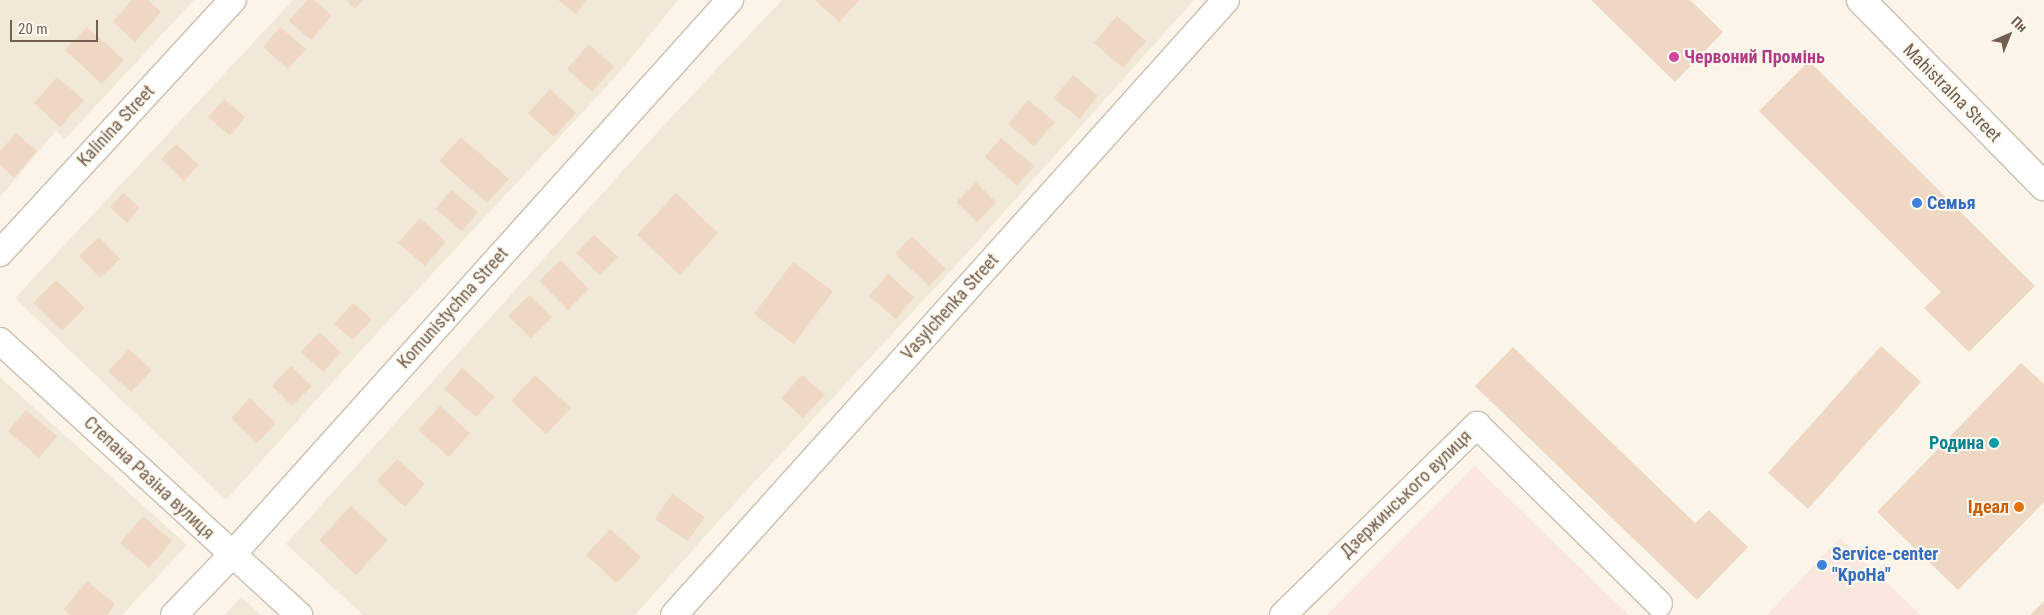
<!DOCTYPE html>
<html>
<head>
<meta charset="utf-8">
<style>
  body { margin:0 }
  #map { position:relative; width:2044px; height:615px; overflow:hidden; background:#fbf5e9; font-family:"Roboto Condensed",sans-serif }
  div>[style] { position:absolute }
  .residential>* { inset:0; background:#f2e8d8 }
  .commercial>* { inset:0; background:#fae8de }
  .building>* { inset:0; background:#eed7c3 }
  .roads { filter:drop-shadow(1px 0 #ccbeb0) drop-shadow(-1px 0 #ccbeb0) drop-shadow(0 1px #ccbeb0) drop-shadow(0 -1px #ccbeb0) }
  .street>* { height:26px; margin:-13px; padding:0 13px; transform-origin:13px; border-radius:13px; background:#fff }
  .secondary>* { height:28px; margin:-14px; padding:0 14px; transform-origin:14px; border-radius:14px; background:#fff }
  .dots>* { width:14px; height:14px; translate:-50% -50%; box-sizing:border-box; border:2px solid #fef9ef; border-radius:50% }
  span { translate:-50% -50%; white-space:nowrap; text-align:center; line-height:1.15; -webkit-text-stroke:4px #fef9ef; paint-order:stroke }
  .hotel-label { font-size:18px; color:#b23c85; font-weight:700 }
  .left { translate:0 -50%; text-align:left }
  .street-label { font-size:18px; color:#735e4f }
  .shop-label { font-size:18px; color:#366cbe; font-weight:700 }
  .culture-label { font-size:18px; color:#0d838f; font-weight:700 }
  .right { translate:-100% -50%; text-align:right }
  .food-label { font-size:18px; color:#c56008; font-weight:700 }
  .north { position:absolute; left:1984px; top:10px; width:50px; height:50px; -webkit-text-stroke:4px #fef9ef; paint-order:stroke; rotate:44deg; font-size:14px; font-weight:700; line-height:20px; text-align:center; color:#735e4f }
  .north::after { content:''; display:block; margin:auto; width:18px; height:22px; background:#735e4f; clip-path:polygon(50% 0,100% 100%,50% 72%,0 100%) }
  .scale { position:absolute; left:10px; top:20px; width:88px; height:22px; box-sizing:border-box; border:2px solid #735e4f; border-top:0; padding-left:6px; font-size:15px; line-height:18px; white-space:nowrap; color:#735e4f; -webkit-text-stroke:4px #fef9ef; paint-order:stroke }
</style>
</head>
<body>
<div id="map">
  <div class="residential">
    <i style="clip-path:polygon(0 0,194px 0,65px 139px,56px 131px,0 197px)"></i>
    <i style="clip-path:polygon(293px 0,678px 0,618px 74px,365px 346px,226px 500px,15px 298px)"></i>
    <i style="clip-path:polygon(782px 0,1194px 0,971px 249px,723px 516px,635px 615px,363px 615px,286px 544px,665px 124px)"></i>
    <i style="clip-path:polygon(0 377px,187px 545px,122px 615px,0 615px)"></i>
    <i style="clip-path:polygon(241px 597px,261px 615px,224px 615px)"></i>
  </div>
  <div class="commercial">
    <i style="clip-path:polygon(1475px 466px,1629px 615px,1327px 615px)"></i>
    <i style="clip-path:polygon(1840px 538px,1921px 615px,1767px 615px)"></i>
  </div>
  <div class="building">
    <i style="clip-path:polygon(132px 0,148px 0,161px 12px,135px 42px,113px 22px)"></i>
    <i style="clip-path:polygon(307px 0,314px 0,332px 16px,311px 40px,289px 21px)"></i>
    <i style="clip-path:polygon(346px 0,363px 0,355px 9px)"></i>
    <i style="clip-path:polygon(558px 0,586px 0,576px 14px)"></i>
    <i style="clip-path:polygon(815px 0,860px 0,839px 22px)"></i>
    <i style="clip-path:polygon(1591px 0,1690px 0,1723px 32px,1675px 82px)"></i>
    <i style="clip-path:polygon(1117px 16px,1146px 41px,1123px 68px,1094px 43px)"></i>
    <i style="clip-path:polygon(87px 27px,124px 60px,102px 84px,65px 50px)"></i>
    <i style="clip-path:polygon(280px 27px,306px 49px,288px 69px,263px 47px)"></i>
    <i style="clip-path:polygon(589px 44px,614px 67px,592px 92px,567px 69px)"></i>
    <i style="clip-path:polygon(1809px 61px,2035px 286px,1969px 352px,1924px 308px,1941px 292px,1759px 111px)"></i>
    <i style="clip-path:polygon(1073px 75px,1098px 96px,1079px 119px,1054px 98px)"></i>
    <i style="clip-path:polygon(57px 77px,84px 100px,60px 127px,34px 103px)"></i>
    <i style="clip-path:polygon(550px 89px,576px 113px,554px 137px,528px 113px)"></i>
    <i style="clip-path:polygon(224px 99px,245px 117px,230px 136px,208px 117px)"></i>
    <i style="clip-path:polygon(1028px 100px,1055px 122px,1034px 146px,1008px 124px)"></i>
    <i style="clip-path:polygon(16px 133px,37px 151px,14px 178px,0 165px,0 151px)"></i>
    <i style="clip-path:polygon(461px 137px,509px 179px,487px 203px,439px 161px)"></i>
    <i style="clip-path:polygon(1001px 138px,1034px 166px,1017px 186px,985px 157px)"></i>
    <i style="clip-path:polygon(176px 144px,199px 165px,184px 181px,161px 159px)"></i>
    <i style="clip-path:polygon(976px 182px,996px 202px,977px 222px,956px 202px)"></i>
    <i style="clip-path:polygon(451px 190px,478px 212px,462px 231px,435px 209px)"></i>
    <i style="clip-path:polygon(123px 193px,140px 208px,127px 223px,110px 207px)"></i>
    <i style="clip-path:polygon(676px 193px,718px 233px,680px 275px,637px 235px)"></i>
    <i style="clip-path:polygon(420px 218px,446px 242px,425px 266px,398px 243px)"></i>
    <i style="clip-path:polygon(594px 235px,618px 257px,600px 275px,576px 253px)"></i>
    <i style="clip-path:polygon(912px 236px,946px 269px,929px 286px,895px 254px)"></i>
    <i style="clip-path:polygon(99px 237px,120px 259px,100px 278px,79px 256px)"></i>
    <i style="clip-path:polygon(561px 260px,589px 289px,568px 310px,539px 281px)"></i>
    <i style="clip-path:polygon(793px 262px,833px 291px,794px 344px,754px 314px)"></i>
    <i style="clip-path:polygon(888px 274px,914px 297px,896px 319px,869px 296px)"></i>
    <i style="clip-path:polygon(56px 280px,85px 308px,62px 331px,33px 303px)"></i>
    <i style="clip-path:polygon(529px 295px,552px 317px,531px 338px,508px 316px)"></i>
    <i style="clip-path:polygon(353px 303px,372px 319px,353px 340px,334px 324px)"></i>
    <i style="clip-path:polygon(319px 332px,341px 352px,323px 372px,301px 352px)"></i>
    <i style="clip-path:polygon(1881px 346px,1921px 382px,1808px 509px,1768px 473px)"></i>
    <i style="clip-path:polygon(1513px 347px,1695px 523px,1709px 510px,1748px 547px,1697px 600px,1475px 386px)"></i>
    <i style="clip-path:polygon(129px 349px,152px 370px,131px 392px,108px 371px)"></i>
    <i style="clip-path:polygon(2021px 363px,2044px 384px,2044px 502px,1958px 590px,1877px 512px)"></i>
    <i style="clip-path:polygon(291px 366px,312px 386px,292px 406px,272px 386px)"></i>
    <i style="clip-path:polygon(462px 368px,495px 397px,476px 417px,444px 389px)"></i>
    <i style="clip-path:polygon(535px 375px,571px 408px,546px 434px,511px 401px)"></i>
    <i style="clip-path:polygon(802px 375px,825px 395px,803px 418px,781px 398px)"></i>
    <i style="clip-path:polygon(250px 398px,276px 423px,257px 443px,231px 418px)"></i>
    <i style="clip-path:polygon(440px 406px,470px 433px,449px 457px,418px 430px)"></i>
    <i style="clip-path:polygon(26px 410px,57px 436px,39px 458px,8px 431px)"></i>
    <i style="clip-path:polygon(397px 459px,425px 484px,405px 507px,377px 481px)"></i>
    <i style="clip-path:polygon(672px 494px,705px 517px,688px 541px,655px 519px)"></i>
    <i style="clip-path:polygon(351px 506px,388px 540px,356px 575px,319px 540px)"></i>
    <i style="clip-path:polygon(143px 516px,172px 541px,149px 568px,120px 543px)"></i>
    <i style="clip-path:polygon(610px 529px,641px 557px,617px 583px,586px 555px)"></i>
    <i style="clip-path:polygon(87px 581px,115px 604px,107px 615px,71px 615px,64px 609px)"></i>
    <i style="clip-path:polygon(2044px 601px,2044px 615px,2030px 615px)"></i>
  </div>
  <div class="roads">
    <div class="street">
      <i style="left:0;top:253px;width:344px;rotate:-47.4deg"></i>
      <i style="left:0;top:341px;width:406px;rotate:42.5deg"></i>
      <i style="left:174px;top:615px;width:83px;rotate:-46deg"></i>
      <i style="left:232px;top:555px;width:746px;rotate:-48.1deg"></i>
      <i style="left:674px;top:615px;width:826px;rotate:-48.09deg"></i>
      <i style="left:1283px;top:615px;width:272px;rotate:-44.4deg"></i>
      <i style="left:1477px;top:425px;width:255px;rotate:44.5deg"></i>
    </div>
    <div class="secondary">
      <i style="left:1861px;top:0;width:261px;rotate:45.5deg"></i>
    </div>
  </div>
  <div class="dots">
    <i style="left:1674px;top:57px;background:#d1479c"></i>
    <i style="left:1917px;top:203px;background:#3f7fe0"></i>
    <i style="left:1994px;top:443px;background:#0f9aa8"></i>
    <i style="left:2019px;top:507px;background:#e8710a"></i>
    <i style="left:1822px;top:565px;background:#3f7fe0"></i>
  </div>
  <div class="hotel-label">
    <span class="left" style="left:1684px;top:57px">Червоний Промінь</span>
  </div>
  <div class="street-label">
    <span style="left:1952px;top:93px;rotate:45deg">Mahistralna Street</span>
    <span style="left:116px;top:126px;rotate:-47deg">Kalinina Street</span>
    <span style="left:950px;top:307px;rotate:-48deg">Vasylchenka Street</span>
    <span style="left:453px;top:308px;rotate:-48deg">Komunistychna Street</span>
    <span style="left:149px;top:478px;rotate:43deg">Степана Разіна вулиця</span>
    <span style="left:1406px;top:494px;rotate:-44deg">Дзержинського вулиця</span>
  </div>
  <div class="shop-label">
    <span class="left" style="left:1927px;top:203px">Семья</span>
    <span class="left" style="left:1832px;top:565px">Service-center<br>"KpoHa"</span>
  </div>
  <div class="culture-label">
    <span class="right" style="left:1984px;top:443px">Родина</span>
  </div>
  <div class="food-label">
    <span class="right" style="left:2009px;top:507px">Ідеал</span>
  </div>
  <div class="north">Пн</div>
  <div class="scale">20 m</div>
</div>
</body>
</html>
